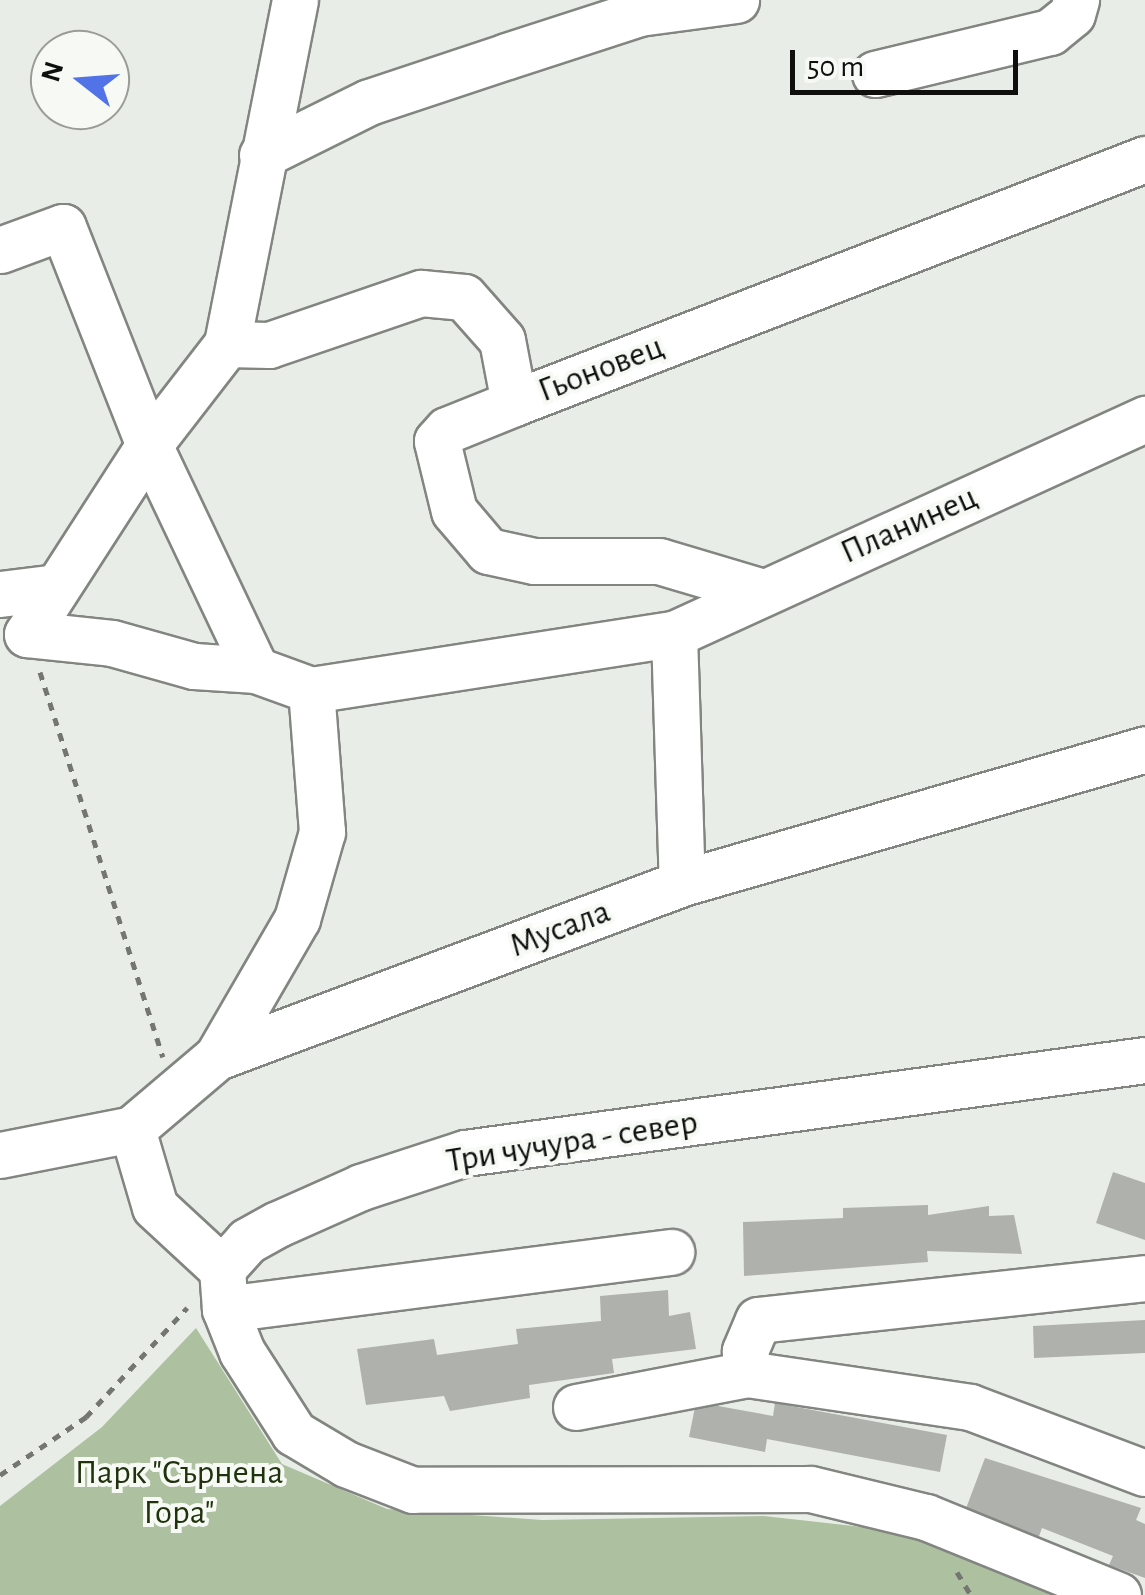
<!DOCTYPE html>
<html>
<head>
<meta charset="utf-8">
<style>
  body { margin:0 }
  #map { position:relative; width:1145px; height:1595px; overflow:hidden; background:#e9ede7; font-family:"Alegreya Sans",sans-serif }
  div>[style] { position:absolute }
  .green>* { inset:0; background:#adc0a0 }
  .building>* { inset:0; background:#aeb1ac }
  .path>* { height:5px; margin-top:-2.5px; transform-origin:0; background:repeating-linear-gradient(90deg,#747672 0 8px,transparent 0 16px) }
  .roads { filter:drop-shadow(2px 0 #828580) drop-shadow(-2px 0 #828580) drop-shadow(0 2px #828580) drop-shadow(0 -2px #828580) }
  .minor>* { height:45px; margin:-22.5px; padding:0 22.5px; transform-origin:22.5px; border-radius:22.5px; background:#fff }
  span { translate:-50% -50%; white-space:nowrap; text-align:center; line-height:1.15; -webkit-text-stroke:8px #f7faf4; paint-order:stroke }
  .street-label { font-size:35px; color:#0f100e }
  .park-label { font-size:35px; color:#1f320d }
  .north { position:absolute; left:30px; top:30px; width:100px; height:100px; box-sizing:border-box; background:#f7faf4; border:2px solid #9a9c98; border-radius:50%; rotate:287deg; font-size:28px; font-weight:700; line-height:40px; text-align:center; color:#0f100e }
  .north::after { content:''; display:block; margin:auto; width:35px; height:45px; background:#5173e7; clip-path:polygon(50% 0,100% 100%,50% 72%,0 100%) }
  .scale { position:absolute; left:790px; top:50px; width:228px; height:45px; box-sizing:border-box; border:5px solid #0f100e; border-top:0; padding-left:12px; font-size:30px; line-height:35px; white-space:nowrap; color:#0f100e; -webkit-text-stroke:8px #f7faf4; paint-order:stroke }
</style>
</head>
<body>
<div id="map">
  <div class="green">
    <i style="clip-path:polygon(196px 1328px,282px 1464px,387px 1509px,542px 1520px,764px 1516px,916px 1533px,1058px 1595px,0 1595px,0 1506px,102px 1427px)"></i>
  </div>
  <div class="building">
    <i style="clip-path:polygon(1113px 1172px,1145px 1183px,1145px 1240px,1096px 1223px)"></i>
    <i style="clip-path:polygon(928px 1205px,928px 1215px,989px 1206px,989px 1216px,1014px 1215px,1022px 1254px,927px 1251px,928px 1262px,744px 1276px,743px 1222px,843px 1218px,843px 1208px)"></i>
    <i style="clip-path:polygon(668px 1290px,669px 1316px,690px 1312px,696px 1349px,612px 1359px,614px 1373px,529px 1385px,530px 1398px,450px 1411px,444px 1396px,366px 1405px,357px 1349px,434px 1339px,437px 1355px,518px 1344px,516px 1329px,601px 1321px,600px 1296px)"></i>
    <i style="clip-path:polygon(1145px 1320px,1145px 1353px,1034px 1358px,1033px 1326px)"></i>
    <i style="clip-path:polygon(696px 1402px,773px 1416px,775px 1403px,947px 1435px,940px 1472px,767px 1439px,765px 1452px,689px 1437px)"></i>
    <i style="clip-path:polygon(985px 1458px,1141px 1508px,1136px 1520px,1145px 1524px,1145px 1578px,1109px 1565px,1113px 1556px,1042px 1528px,1038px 1539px,965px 1511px)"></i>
  </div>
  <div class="path">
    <i style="left:40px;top:672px;width:404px;rotate:72.3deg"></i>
    <i style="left:0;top:1475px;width:104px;rotate:-34deg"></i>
    <i style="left:86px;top:1417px;width:149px;rotate:-47.2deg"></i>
    <i style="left:957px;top:1572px;width:27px;rotate:59deg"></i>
  </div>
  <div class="roads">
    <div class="minor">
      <i style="left:295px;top:0;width:351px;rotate:101.2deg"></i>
      <i style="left:227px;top:344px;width:128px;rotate:127.7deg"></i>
      <i style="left:149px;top:445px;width:225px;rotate:122.8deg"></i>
      <i style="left:27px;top:634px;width:85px;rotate:6deg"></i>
      <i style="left:112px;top:643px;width:85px;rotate:15.7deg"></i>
      <i style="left:194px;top:666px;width:62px;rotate:3.7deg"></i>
      <i style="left:256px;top:670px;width:59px;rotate:20deg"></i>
      <i style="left:311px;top:690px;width:367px;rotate:-8.8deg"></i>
      <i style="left:674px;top:634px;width:518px;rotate:-24.54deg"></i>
      <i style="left:875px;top:74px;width:180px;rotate:-13.5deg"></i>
      <i style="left:1050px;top:32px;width:28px;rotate:-39deg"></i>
      <i style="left:1072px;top:14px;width:15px;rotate:-74deg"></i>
      <i style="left:262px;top:155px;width:119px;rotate:-26.4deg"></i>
      <i style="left:369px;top:102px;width:145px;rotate:-18.4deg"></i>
      <i style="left:507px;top:56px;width:139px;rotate:-18deg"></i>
      <i style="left:639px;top:13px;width:98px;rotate:-7.6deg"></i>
      <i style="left:0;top:250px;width:67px;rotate:-20.1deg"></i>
      <i style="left:63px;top:227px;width:234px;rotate:68.5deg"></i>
      <i style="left:149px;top:445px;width:249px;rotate:64.6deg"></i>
      <i style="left:227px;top:344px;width:42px;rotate:1.4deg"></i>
      <i style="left:269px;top:345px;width:161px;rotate:-18.9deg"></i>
      <i style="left:421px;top:293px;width:43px;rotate:5.3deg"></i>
      <i style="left:464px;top:297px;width:57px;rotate:48.5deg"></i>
      <i style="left:502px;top:340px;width:64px;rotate:79.2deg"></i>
      <i style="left:760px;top:591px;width:105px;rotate:-163.5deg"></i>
      <i style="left:659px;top:561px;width:125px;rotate:180deg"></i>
      <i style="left:534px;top:561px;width:47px;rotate:-167.7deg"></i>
      <i style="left:488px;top:551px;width:52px;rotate:-130.4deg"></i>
      <i style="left:454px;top:511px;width:72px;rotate:-103.7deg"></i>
      <i style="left:437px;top:441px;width:15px;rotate:-48deg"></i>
      <i style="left:447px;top:430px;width:72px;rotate:-21.9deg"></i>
      <i style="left:514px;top:403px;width:677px;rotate:-21.14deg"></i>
      <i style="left:0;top:594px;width:57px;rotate:-7deg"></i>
      <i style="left:674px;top:634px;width:249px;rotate:88.2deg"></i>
      <i style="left:217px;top:1057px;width:160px;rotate:-59.9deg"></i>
      <i style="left:297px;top:919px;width:91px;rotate:-74deg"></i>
      <i style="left:322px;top:832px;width:142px;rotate:-94.4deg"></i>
      <i style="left:132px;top:1129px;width:81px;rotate:73.6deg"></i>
      <i style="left:155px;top:1207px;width:91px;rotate:42.8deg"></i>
      <i style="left:0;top:1155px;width:135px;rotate:-11.1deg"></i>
      <i style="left:132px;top:1129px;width:111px;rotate:-40.3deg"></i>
      <i style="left:217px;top:1057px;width:496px;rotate:-20.5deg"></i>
      <i style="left:682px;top:883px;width:482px;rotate:-16.1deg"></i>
      <i style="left:1145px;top:1278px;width:389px;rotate:173.8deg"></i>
      <i style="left:758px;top:1320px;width:34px;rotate:113deg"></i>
      <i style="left:745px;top:1351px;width:23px;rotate:85deg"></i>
      <i style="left:747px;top:1374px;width:225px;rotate:8.4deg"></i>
      <i style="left:970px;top:1407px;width:187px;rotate:20.7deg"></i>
      <i style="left:225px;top:1309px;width:450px;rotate:-7.3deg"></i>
      <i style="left:576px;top:1407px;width:174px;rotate:-10.9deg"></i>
      <i style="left:1118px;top:1595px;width:207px;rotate:-157.9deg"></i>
      <i style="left:926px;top:1517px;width:119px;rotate:-166.4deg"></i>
      <i style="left:810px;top:1489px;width:397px;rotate:179.9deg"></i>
      <i style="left:413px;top:1490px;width:72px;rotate:-158.8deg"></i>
      <i style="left:346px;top:1464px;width:61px;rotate:-149.2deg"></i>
      <i style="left:294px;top:1433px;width:96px;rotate:-122.7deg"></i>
      <i style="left:242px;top:1352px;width:46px;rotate:-111.6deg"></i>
      <i style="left:225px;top:1309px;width:40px;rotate:-94.3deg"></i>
      <i style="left:222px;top:1269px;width:38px;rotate:-48deg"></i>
      <i style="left:247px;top:1241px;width:35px;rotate:-29deg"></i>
      <i style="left:278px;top:1224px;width:91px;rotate:-24deg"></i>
      <i style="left:361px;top:1187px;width:109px;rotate:-18.1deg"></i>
      <i style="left:465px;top:1153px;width:686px;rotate:-7.79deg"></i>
    </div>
  </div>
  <div class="street-label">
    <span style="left:601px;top:369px;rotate:-21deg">Гьоновец</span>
    <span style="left:909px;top:525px;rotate:-24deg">Планинец</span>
    <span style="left:560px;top:929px;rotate:-21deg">Мусала</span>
    <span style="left:572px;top:1142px;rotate:-9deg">Три чучура - север</span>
  </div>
  <div class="park-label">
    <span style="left:179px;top:1493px">Парк "Сърнена<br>Гора"</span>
  </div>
  <div class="north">N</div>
  <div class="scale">50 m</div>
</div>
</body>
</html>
